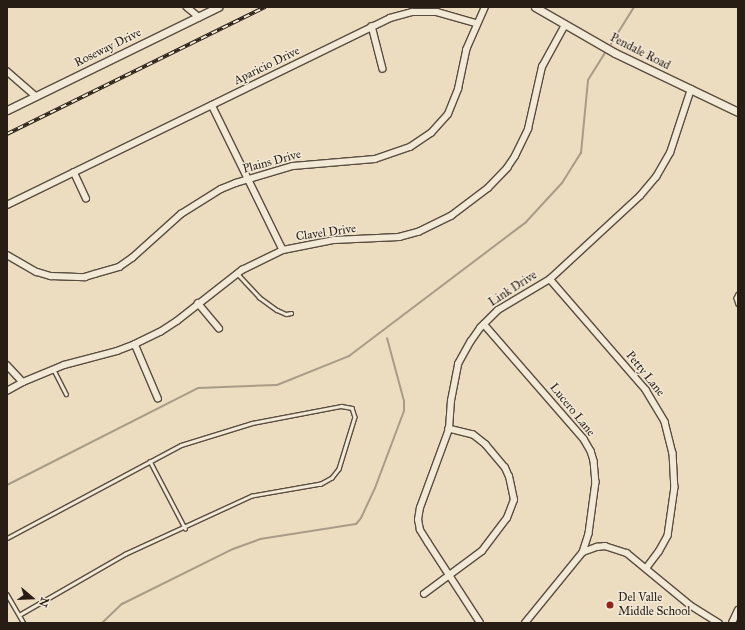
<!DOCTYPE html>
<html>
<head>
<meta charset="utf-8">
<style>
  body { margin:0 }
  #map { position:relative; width:745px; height:630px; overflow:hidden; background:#ecddc1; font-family:"IM FELL Great Primer",serif }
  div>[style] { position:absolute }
  .stream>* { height:2px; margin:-1px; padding:0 1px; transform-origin:1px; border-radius:1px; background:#a99c86 }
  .roads { filter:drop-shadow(1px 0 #594d3f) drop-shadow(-1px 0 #594d3f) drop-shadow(0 1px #594d3f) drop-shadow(0 -1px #594d3f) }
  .service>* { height:2.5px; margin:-1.25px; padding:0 1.25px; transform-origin:1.25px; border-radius:1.25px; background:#f3e9d7 }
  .minor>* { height:5.5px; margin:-2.75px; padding:0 2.75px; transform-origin:2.75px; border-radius:2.75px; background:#f3e9d7 }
  .tertiary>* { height:7px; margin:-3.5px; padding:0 3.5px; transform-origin:3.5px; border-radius:3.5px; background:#f3e9d7 }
  .rail>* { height:3.5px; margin-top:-1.75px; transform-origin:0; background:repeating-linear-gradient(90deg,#f3e9d7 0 6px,#281d14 0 12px); box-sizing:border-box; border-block:1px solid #281d14 }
  .dots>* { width:11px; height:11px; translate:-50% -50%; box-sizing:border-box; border:2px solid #f3e9d7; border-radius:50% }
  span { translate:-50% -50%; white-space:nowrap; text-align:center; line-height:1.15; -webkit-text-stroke:3px #f3e9d7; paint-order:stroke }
  .street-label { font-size:12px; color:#281d14 }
  .poi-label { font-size:12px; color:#281d14 }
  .left { translate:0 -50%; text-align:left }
  .frame { position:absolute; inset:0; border:8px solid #281d14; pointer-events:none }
  .north { position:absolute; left:12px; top:578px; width:40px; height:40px; -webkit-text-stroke:3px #f3e9d7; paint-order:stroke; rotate:109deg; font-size:11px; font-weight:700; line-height:16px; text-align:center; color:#281d14 }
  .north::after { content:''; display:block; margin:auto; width:14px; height:18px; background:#281d14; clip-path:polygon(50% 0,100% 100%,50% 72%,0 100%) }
</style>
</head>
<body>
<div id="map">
  <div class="stream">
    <i style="left:611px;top:44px;width:44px;rotate:-58.1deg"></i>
    <i style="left:7px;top:485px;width:214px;rotate:-26.9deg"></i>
    <i style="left:198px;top:388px;width:79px;rotate:-2.2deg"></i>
    <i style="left:277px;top:385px;width:78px;rotate:-21.9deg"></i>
    <i style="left:349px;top:356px;width:222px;rotate:-37.1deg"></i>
    <i style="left:526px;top:222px;width:53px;rotate:-47.3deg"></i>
    <i style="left:562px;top:183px;width:36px;rotate:-58deg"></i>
    <i style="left:581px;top:153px;width:73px;rotate:-84.5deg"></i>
    <i style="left:588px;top:80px;width:32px;rotate:-58deg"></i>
    <i style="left:102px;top:623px;width:28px;rotate:-44deg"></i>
    <i style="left:122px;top:604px;width:124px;rotate:-26.4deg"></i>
    <i style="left:233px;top:549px;width:29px;rotate:-20deg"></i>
    <i style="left:260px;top:539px;width:97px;rotate:-8.9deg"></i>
    <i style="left:356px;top:524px;width:8px;rotate:-50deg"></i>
    <i style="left:361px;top:518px;width:33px;rotate:-65deg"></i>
    <i style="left:375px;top:488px;width:82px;rotate:-69.4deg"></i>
    <i style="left:404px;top:411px;width:10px;rotate:-90deg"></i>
    <i style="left:404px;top:401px;width:65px;rotate:-105.1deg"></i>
  </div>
  <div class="roads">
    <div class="service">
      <i style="left:237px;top:273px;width:33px;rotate:47deg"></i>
      <i style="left:259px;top:297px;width:22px;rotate:36deg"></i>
      <i style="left:277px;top:310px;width:10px;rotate:24deg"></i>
      <i style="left:286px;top:314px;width:5px;rotate:-11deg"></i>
      <i style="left:738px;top:294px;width:4px;rotate:117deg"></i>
      <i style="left:736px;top:298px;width:6px;rotate:72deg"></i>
      <i style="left:54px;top:370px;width:27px;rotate:63deg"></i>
      <i style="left:150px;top:461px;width:76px;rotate:62.4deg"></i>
      <i style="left:7px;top:538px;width:197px;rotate:-28.1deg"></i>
      <i style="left:181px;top:445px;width:74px;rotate:-17.2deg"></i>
      <i style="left:252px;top:423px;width:91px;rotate:-10.8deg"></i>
      <i style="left:341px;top:406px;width:11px;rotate:10deg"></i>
      <i style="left:352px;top:408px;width:9px;rotate:72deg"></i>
      <i style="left:355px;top:417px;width:54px;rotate:107.1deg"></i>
      <i style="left:339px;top:469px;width:11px;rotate:128deg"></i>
      <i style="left:332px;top:478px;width:13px;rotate:151deg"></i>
      <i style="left:321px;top:484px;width:70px;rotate:170.1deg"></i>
      <i style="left:252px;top:496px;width:139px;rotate:155.3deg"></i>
      <i style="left:126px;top:554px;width:122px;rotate:150.1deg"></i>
      <i style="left:7px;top:594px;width:34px;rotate:60deg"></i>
    </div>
    <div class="minor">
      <i style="left:187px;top:7px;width:16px;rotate:40deg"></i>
      <i style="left:372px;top:26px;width:44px;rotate:75.7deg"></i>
      <i style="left:7px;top:71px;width:38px;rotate:41deg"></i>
      <i style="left:212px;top:105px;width:161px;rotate:63.9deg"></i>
      <i style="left:74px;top:172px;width:29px;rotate:65deg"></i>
      <i style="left:7px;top:205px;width:426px;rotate:-26deg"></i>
      <i style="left:390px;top:18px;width:23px;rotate:-15deg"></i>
      <i style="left:412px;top:12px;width:25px"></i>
      <i style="left:437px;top:12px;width:41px;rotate:15.8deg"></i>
      <i style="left:7px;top:255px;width:34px;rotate:30deg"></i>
      <i style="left:37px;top:272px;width:15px;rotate:16deg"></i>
      <i style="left:51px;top:276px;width:34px;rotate:2deg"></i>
      <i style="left:85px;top:277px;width:10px;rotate:-17deg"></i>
      <i style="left:95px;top:274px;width:25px;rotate:-16deg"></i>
      <i style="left:119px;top:267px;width:16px;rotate:-35deg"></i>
      <i style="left:132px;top:258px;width:66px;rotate:-41.9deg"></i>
      <i style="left:181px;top:214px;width:47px;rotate:-32deg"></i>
      <i style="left:221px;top:189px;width:16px;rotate:-22deg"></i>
      <i style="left:236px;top:183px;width:59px;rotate:-16.6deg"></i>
      <i style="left:293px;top:166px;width:82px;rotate:-4.9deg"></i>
      <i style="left:375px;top:159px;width:37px;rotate:-19deg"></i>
      <i style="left:410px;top:147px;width:25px;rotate:-34deg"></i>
      <i style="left:431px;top:133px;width:25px;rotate:-48deg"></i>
      <i style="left:448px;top:114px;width:27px;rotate:-68deg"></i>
      <i style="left:458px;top:89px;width:40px;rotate:-78deg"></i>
      <i style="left:466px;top:50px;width:47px;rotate:-66.2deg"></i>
      <i style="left:550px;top:279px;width:147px;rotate:49.1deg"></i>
      <i style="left:646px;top:390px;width:37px;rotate:59deg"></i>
      <i style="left:665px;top:422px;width:32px;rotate:76deg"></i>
      <i style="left:673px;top:453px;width:34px;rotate:87deg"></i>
      <i style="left:675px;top:487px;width:49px;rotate:98.1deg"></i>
      <i style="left:668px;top:536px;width:18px;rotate:119deg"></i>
      <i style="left:659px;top:552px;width:20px;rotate:127deg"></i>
      <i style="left:198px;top:303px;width:33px;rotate:50deg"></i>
      <i style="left:484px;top:324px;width:152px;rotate:49deg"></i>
      <i style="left:584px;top:439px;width:14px;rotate:60deg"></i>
      <i style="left:591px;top:451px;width:10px;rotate:73deg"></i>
      <i style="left:594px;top:461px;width:21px;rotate:85deg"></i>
      <i style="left:596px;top:482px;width:52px;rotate:97.7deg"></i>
      <i style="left:589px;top:534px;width:19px;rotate:108deg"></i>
      <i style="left:135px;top:344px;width:59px;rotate:66.9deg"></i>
      <i style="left:7px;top:365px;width:23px;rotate:47deg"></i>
      <i style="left:7px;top:391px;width:18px;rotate:-29deg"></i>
      <i style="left:23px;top:382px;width:44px;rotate:-22.5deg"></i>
      <i style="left:64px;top:365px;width:55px;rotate:-14.8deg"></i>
      <i style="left:117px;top:351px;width:19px;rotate:-21deg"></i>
      <i style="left:135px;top:344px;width:28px;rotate:-26deg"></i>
      <i style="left:160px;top:332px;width:20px;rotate:-33deg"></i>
      <i style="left:177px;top:321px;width:83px;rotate:-38.1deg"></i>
      <i style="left:242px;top:270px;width:46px;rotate:-26deg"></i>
      <i style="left:283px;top:250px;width:52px;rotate:-11.1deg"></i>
      <i style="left:334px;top:240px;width:65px;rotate:-2.6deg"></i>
      <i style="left:399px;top:237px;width:20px;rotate:-15deg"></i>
      <i style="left:418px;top:232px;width:37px;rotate:-26deg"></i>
      <i style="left:451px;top:216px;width:46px;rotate:-37.1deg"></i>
      <i style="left:488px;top:188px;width:28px;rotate:-46deg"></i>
      <i style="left:507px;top:168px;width:14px;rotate:-56deg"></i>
      <i style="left:515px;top:156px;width:30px;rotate:-64deg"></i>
      <i style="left:528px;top:129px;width:64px;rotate:-77.3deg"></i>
      <i style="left:542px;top:67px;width:48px;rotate:-61.3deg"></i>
      <i style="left:424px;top:594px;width:72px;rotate:-36.6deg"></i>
      <i style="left:482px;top:551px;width:41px;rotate:-52.9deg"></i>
      <i style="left:507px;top:518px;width:19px;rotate:-69deg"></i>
      <i style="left:514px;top:500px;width:24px;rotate:-102deg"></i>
      <i style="left:509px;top:477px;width:10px;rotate:-114deg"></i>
      <i style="left:505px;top:468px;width:30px;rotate:-130deg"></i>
      <i style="left:486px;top:445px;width:16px;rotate:-142deg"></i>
      <i style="left:473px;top:435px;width:25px;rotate:-166deg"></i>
      <i style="left:480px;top:623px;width:95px;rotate:-123deg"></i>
      <i style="left:428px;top:543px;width:15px;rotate:-122deg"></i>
      <i style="left:420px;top:530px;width:10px;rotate:-101deg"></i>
      <i style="left:418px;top:520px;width:12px;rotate:-81deg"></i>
      <i style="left:420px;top:508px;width:84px;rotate:-69.8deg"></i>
      <i style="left:449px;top:429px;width:28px;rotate:-86deg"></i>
      <i style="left:451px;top:401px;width:38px;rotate:-79deg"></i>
      <i style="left:458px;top:364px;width:26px;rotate:-61deg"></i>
      <i style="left:471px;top:341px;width:16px;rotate:-55deg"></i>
      <i style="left:480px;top:328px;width:25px;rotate:-45deg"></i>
      <i style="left:498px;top:310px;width:61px;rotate:-30.8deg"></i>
      <i style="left:550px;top:279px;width:122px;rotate:-42.7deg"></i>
      <i style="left:640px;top:196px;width:25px;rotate:-50deg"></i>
      <i style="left:656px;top:177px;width:28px;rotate:-60deg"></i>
      <i style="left:670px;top:153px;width:67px;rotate:-71.8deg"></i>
      <i style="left:525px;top:623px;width:92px;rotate:-50.8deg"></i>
      <i style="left:583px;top:552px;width:15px;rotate:-20deg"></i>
      <i style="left:597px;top:547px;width:8px;rotate:-7deg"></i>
      <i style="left:605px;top:546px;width:23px;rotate:18deg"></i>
      <i style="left:627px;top:553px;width:82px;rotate:39.5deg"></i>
      <i style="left:690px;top:605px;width:34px;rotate:32deg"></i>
      <i style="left:732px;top:623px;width:14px;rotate:-65deg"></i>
    </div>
    <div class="tertiary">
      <i style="left:535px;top:7px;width:92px;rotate:29.9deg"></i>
      <i style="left:615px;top:53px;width:136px;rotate:25.6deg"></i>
      <i style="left:7px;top:110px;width:235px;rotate:-26deg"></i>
    </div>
  </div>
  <div class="rail">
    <i style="left:7px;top:134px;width:288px;rotate:-26.2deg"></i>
  </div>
  <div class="dots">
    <i style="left:610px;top:605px;background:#8f2418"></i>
  </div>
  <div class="street-label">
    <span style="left:108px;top:48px;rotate:-26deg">Roseway Drive</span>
    <span style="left:640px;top:52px;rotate:27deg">Pendale Road</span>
    <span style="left:267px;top:66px;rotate:-26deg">Aparicio Drive</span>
    <span style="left:272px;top:162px;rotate:-15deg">Plains Drive</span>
    <span style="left:326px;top:233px;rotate:-8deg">Clavel Drive</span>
    <span style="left:513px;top:289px;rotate:-33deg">Link Drive</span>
    <span style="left:645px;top:374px;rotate:51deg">Petty Lane</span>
    <span style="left:572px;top:410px;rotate:51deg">Lucero Lane</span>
  </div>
  <div class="poi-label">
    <span class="left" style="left:618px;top:605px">Del Valle<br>Middle School</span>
  </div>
  <div class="frame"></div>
  <div class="north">N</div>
</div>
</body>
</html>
